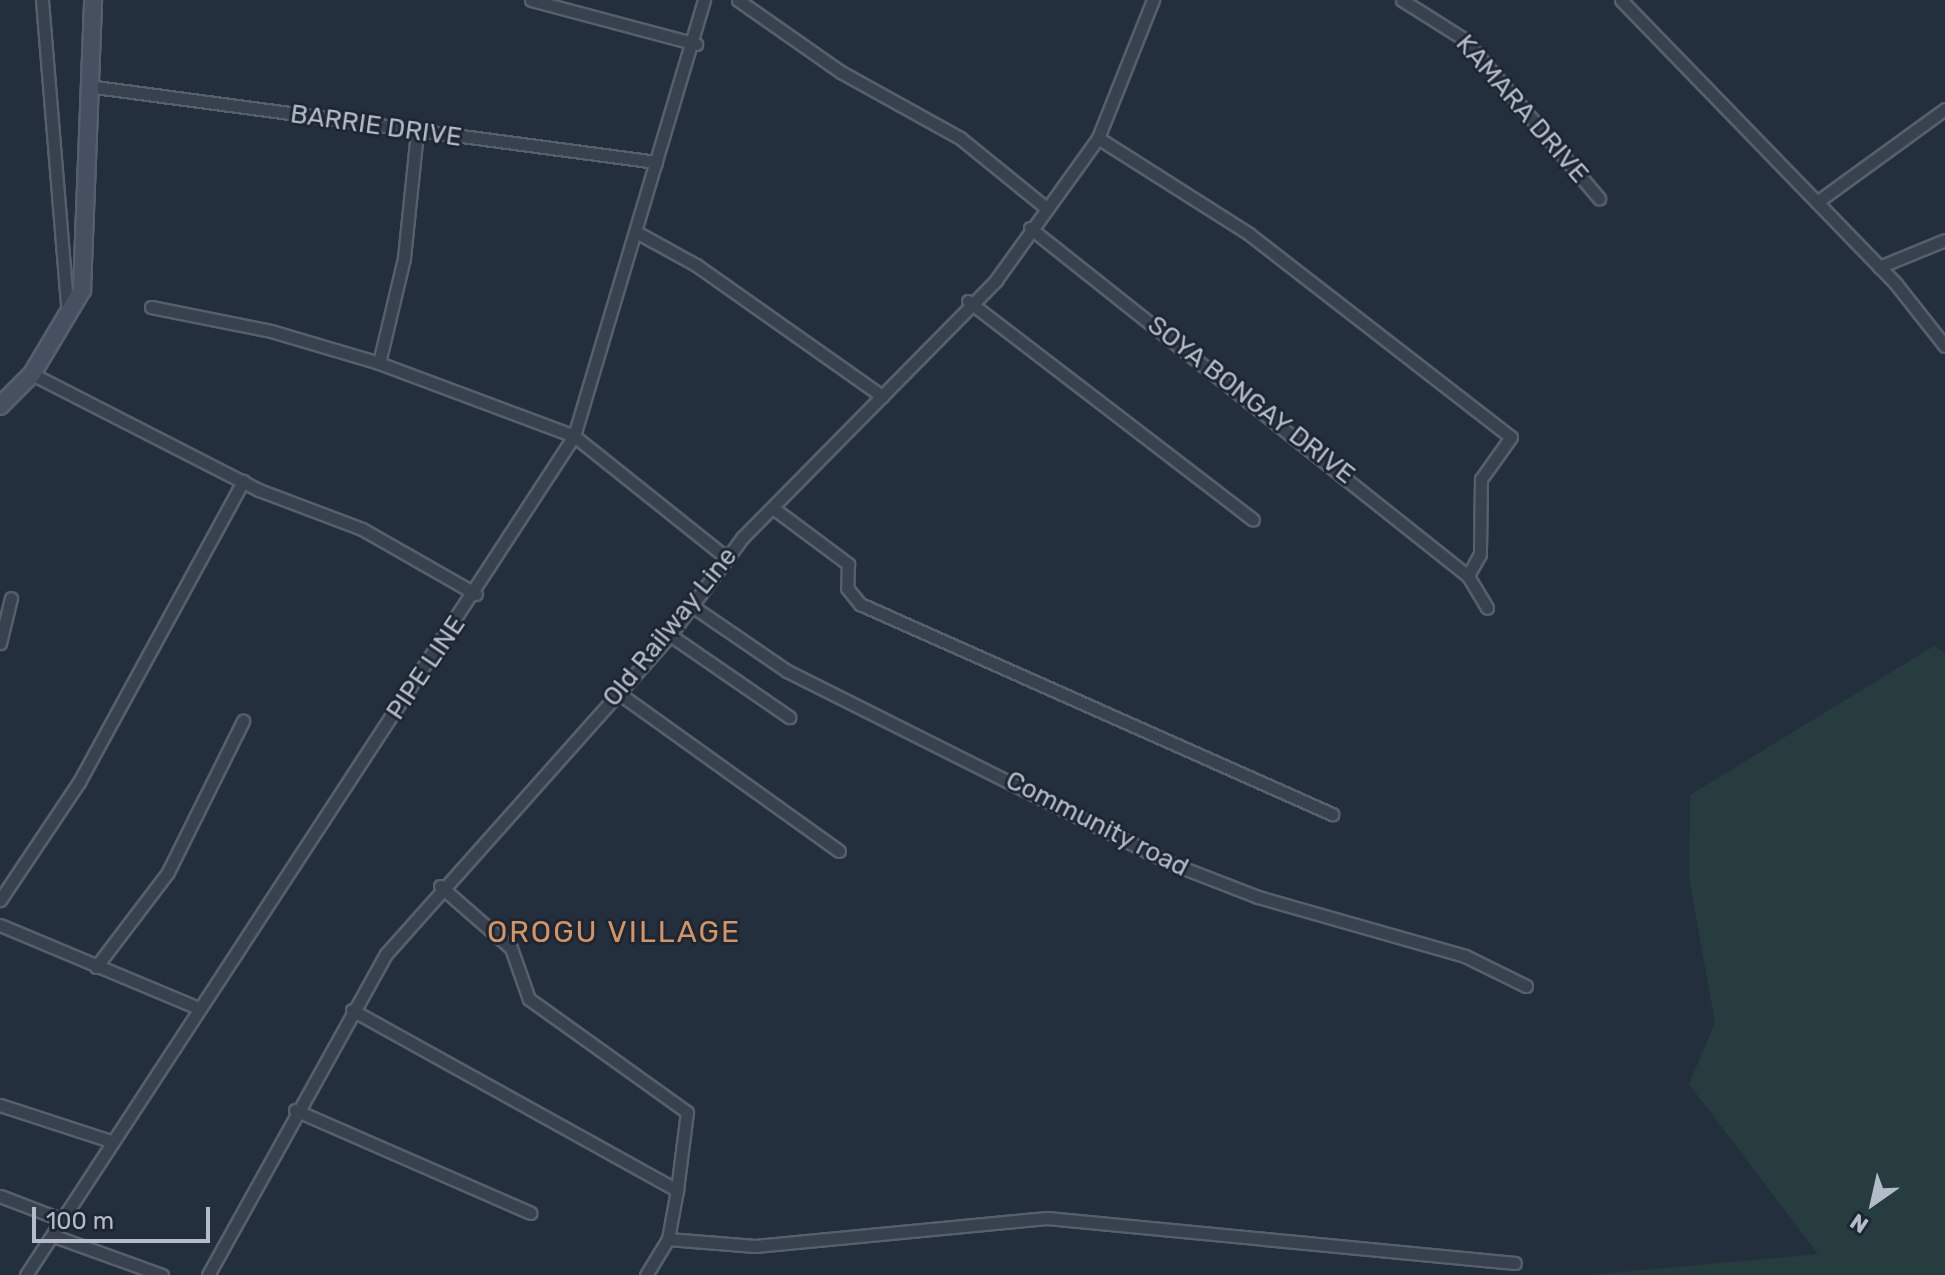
<!DOCTYPE html>
<html>
<head>
<meta charset="utf-8">
<style>
  body { margin:0 }
  #map { position:relative; width:1945px; height:1275px; overflow:hidden; background:#242f3e; font-family:Rubik,sans-serif }
  div>[style] { position:absolute }
  .green>* { inset:0; background:#263c3f }
  .roads { filter:drop-shadow(2px 0 #565f6c) drop-shadow(-2px 0 #565f6c) drop-shadow(0 2px #565f6c) drop-shadow(0 -2px #565f6c) }
  .street>* { height:11px; margin:-5.5px; padding:0 5.5px; transform-origin:5.5px; border-radius:5.5px; background:#38414e }
  .secondary>* { height:16px; margin:-8px; padding:0 8px; transform-origin:8px; border-radius:8px; background:#465061 }
  span { translate:-50% -50%; white-space:nowrap; text-align:center; line-height:1.15; -webkit-text-stroke:6px #1d2633; paint-order:stroke }
  .street-label { font-size:26px; color:#b4bcc9 }
  .quarter-label { font-size:30px; color:#d59563; letter-spacing:2px }
  .north { position:absolute; left:1833px; top:1163px; width:80px; height:80px; -webkit-text-stroke:6px #1d2633; paint-order:stroke; rotate:214deg; font-size:22px; font-weight:700; line-height:32px; text-align:center; color:#b4bcc9 }
  .north::after { content:''; display:block; margin:auto; width:28px; height:36px; background:#b4bcc9; clip-path:polygon(50% 0,100% 100%,50% 72%,0 100%) }
  .scale { position:absolute; left:32px; top:1207px; width:178px; height:36px; box-sizing:border-box; border:4px solid #b4bcc9; border-top:0; padding-left:10px; font-size:24px; line-height:28px; white-space:nowrap; color:#b4bcc9; -webkit-text-stroke:6px #1d2633; paint-order:stroke }
</style>
</head>
<body>
<div id="map">
  <div class="green">
    <i style="clip-path:polygon(1934px 646px,1945px 653px,1945px 1275px,1589px 1275px,1818px 1254px,1689px 1084px,1715px 1023px,1689px 877px,1690px 795px)"></i>
  </div>
  <div class="roads">
    <div class="street">
      <i style="left:42px;top:0;width:317px;rotate:85.3deg"></i>
      <i style="left:531px;top:0;width:171px;rotate:14.9deg"></i>
      <i style="left:738px;top:0;width:126px;rotate:35deg"></i>
      <i style="left:841px;top:72px;width:136px;rotate:29deg"></i>
      <i style="left:960px;top:138px;width:111px;rotate:39.1deg"></i>
      <i style="left:1402px;top:0;width:73px;rotate:32.2deg"></i>
      <i style="left:1464px;top:39px;width:209px;rotate:49.7deg"></i>
      <i style="left:1621px;top:0;width:395px;rotate:45.9deg"></i>
      <i style="left:1896px;top:284px;width:79px;rotate:51.7deg"></i>
      <i style="left:95px;top:87px;width:566px;rotate:7.61deg"></i>
      <i style="left:1098px;top:138px;width:179px;rotate:32.4deg"></i>
      <i style="left:1249px;top:234px;width:331px;rotate:37.8deg"></i>
      <i style="left:1511px;top:437px;width:52px;rotate:125.5deg"></i>
      <i style="left:1481px;top:479px;width:75px;rotate:90.8deg"></i>
      <i style="left:1480px;top:554px;width:25px;rotate:119deg"></i>
      <i style="left:1468px;top:576px;width:37px;rotate:59deg"></i>
      <i style="left:1817px;top:202px;width:158px;rotate:-36deg"></i>
      <i style="left:1030px;top:228px;width:559px;rotate:38.47deg"></i>
      <i style="left:638px;top:233px;width:66px;rotate:28.9deg"></i>
      <i style="left:696px;top:265px;width:228px;rotate:35.2deg"></i>
      <i style="left:1879px;top:267px;width:71px;rotate:-22.2deg"></i>
      <i style="left:968px;top:301px;width:359px;rotate:37.5deg"></i>
      <i style="left:151px;top:307px;width:122px;rotate:11.3deg"></i>
      <i style="left:271px;top:331px;width:113px;rotate:16.5deg"></i>
      <i style="left:379px;top:363px;width:208px;rotate:20.5deg"></i>
      <i style="left:574px;top:436px;width:196px;rotate:38.6deg"></i>
      <i style="left:379px;top:363px;width:108px;rotate:-76.6deg"></i>
      <i style="left:404px;top:258px;width:127px;rotate:-84.1deg"></i>
      <i style="left:32px;top:374px;width:255px;rotate:27.1deg"></i>
      <i style="left:259px;top:490px;width:110px;rotate:20.7deg"></i>
      <i style="left:362px;top:529px;width:131px;rotate:29.7deg"></i>
      <i style="left:773px;top:508px;width:94px;rotate:36.7deg"></i>
      <i style="left:848px;top:564px;width:24px;rotate:92deg"></i>
      <i style="left:847px;top:588px;width:21px;rotate:51deg"></i>
      <i style="left:860px;top:604px;width:517px;rotate:23.99deg"></i>
      <i style="left:692px;top:606px;width:115px;rotate:34.4deg"></i>
      <i style="left:787px;top:671px;width:426px;rotate:26.6deg"></i>
      <i style="left:1168px;top:862px;width:97px;rotate:21.3deg"></i>
      <i style="left:1258px;top:897px;width:215px;rotate:15.9deg"></i>
      <i style="left:1465px;top:956px;width:68px;rotate:26.2deg"></i>
      <i style="left:670px;top:635px;width:145px;rotate:34.6deg"></i>
      <i style="left:0;top:643px;width:46px;rotate:-76.3deg"></i>
      <i style="left:617px;top:692px;width:273px;rotate:35.6deg"></i>
      <i style="left:440px;top:886px;width:94px;rotate:41.1deg"></i>
      <i style="left:511px;top:948px;width:54px;rotate:70.6deg"></i>
      <i style="left:529px;top:999px;width:194px;rotate:35.6deg"></i>
      <i style="left:687px;top:1112px;width:79px;rotate:97.3deg"></i>
      <i style="left:0;top:900px;width:142px;rotate:-56.2deg"></i>
      <i style="left:79px;top:782px;width:343px;rotate:-61.4deg"></i>
      <i style="left:0;top:925px;width:212px;rotate:22.7deg"></i>
      <i style="left:96px;top:967px;width:119px;rotate:-52.8deg"></i>
      <i style="left:168px;top:872px;width:169px;rotate:-63.6deg"></i>
      <i style="left:352px;top:1010px;width:372px;rotate:29deg"></i>
      <i style="left:677px;top:1190px;width:50px;rotate:100.4deg"></i>
      <i style="left:668px;top:1239px;width:42px;rotate:121.4deg"></i>
      <i style="left:0;top:1105px;width:117px;rotate:18deg"></i>
      <i style="left:295px;top:1110px;width:257px;rotate:23.6deg"></i>
      <i style="left:0;top:1196px;width:64px;rotate:21deg"></i>
      <i style="left:54px;top:1236px;width:115px;rotate:19.9deg"></i>
      <i style="left:668px;top:1239px;width:87px;rotate:4.6deg"></i>
      <i style="left:755px;top:1246px;width:293px;rotate:-5.5deg"></i>
      <i style="left:1047px;top:1218px;width:470px;rotate:5.5deg"></i>
      <i style="left:26px;top:1275px;width:1002px;rotate:-56.85deg"></i>
      <i style="left:574px;top:436px;width:455px;rotate:-73.4deg"></i>
      <i style="left:208px;top:1275px;width:367px;rotate:-61deg"></i>
      <i style="left:386px;top:954px;width:427px;rotate:-48.3deg"></i>
      <i style="left:670px;top:635px;width:121px;rotate:-53.4deg"></i>
      <i style="left:742px;top:538px;width:362px;rotate:-45.4deg"></i>
      <i style="left:996px;top:280px;width:175px;rotate:-54.3deg"></i>
      <i style="left:1098px;top:138px;width:149px;rotate:-68.3deg"></i>
    </div>
    <div class="secondary">
      <i style="left:0;top:406px;width:45px;rotate:-45deg"></i>
      <i style="left:32px;top:374px;width:98px;rotate:-59.2deg"></i>
      <i style="left:82px;top:290px;width:290px;rotate:-87.8deg"></i>
    </div>
  </div>
  <div class="street-label">
    <span style="left:1522px;top:109px;rotate:49deg">KAMARA DRIVE</span>
    <span style="left:376px;top:126px;rotate:8deg">BARRIE DRIVE</span>
    <span style="left:1251px;top:400px;rotate:38deg">SOYA BONGAY DRIVE</span>
    <span style="left:670px;top:627px;rotate:-51deg">Old Railway Line</span>
    <span style="left:426px;top:668px;rotate:-56deg">PIPE LINE</span>
    <span style="left:1097px;top:824px;rotate:27deg">Community road</span>
  </div>
  <div class="quarter-label">
    <span style="left:614px;top:932px">OROGU VILLAGE</span>
  </div>
  <div class="north">N</div>
  <div class="scale">100 m</div>
</div>
</body>
</html>
